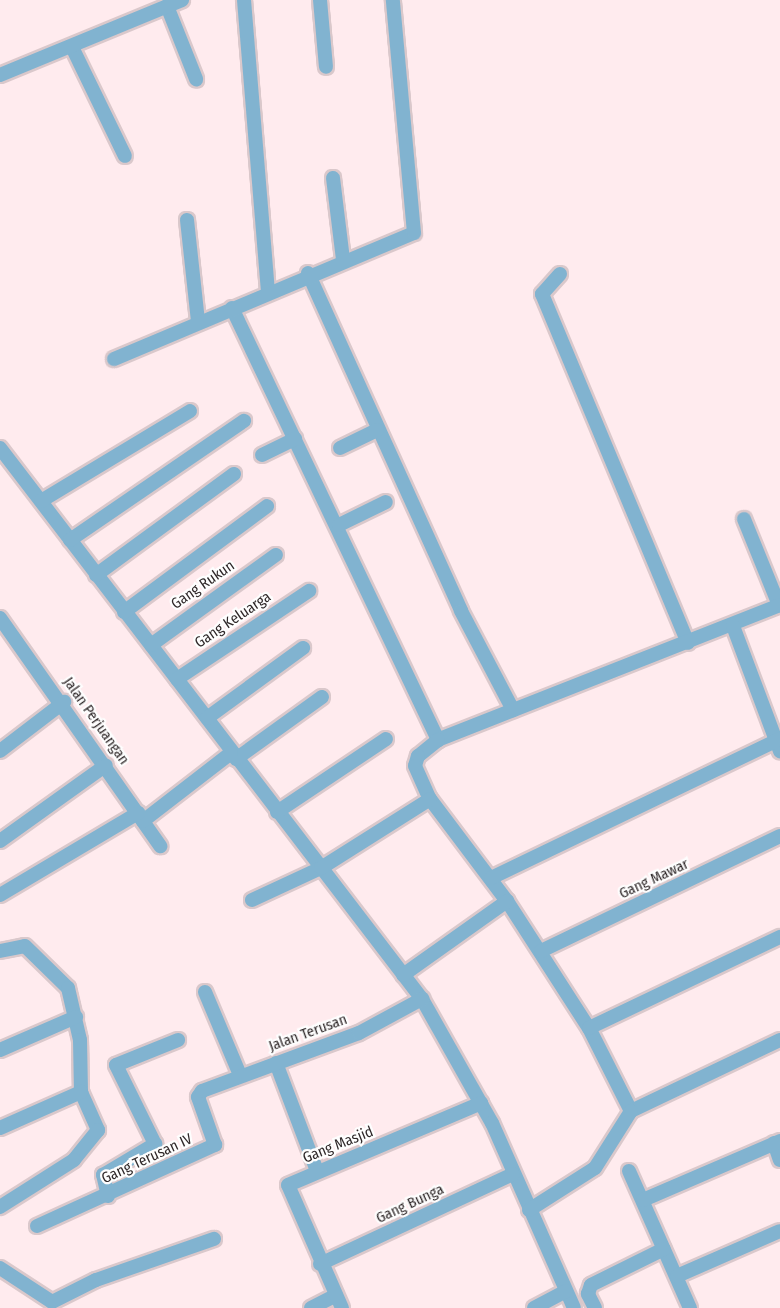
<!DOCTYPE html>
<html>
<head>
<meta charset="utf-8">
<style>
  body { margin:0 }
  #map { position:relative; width:780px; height:1308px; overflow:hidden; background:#ffebee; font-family:"Fira Sans Condensed",sans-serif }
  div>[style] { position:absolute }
  .roads { filter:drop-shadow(2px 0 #dac8cb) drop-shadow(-2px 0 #dac8cb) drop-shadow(0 2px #dac8cb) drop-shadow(0 -2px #dac8cb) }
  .minor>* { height:14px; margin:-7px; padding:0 7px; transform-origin:7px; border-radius:7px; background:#81b3d0 }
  span { translate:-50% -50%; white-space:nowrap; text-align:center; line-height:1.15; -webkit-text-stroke:4.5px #fefefe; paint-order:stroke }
  .street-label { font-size:15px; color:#2f2829 }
</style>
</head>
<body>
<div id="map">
  <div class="roads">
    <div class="minor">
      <i style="left:244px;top:0;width:292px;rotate:85.3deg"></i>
      <i style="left:320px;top:0;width:67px;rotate:84.9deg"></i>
      <i style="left:167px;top:6px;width:79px;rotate:68.3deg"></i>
      <i style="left:72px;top:47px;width:121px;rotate:64.1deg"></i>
      <i style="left:0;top:75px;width:197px;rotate:-22.4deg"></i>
      <i style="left:333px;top:178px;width:82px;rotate:83deg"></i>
      <i style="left:187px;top:220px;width:103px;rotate:83.8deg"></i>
      <i style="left:308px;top:273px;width:371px;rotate:65.6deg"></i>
      <i style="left:461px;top:611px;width:112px;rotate:62.3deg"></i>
      <i style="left:560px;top:274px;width:27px;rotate:132deg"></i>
      <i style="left:542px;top:294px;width:378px;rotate:67.3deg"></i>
      <i style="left:232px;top:308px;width:479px;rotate:64.5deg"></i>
      <i style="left:114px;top:359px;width:325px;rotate:-22.8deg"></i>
      <i style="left:414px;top:233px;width:234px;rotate:-95.2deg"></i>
      <i style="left:0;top:448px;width:694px;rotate:52.55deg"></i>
      <i style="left:422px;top:999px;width:142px;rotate:60.6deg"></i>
      <i style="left:492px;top:1123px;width:202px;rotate:66.1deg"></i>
      <i style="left:340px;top:448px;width:41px;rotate:-25.9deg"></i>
      <i style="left:262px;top:455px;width:37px;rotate:-26deg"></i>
      <i style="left:41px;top:501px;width:174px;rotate:-31.1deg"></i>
      <i style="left:744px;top:519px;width:93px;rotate:67.9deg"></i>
      <i style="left:339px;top:525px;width:52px;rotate:-26.1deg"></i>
      <i style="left:70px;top:540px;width:211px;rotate:-34.4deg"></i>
      <i style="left:96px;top:575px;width:171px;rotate:-36.2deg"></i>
      <i style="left:780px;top:605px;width:368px;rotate:158.5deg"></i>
      <i style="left:438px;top:740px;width:26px;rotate:141deg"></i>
      <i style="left:418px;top:756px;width:10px;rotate:107deg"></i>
      <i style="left:415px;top:766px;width:36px;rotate:66deg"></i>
      <i style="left:430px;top:799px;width:128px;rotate:53deg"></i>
      <i style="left:507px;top:901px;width:151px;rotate:57.2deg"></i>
      <i style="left:589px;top:1028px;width:93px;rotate:63.2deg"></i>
      <i style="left:631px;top:1111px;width:165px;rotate:-25.5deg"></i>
      <i style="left:124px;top:612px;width:178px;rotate:-36.5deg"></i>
      <i style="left:0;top:618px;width:279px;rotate:54.9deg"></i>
      <i style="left:733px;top:626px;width:134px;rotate:69.4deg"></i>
      <i style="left:151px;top:645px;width:154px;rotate:-35.8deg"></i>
      <i style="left:177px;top:679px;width:159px;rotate:-33.7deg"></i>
      <i style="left:207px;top:718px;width:119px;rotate:-36.1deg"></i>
      <i style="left:0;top:751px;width:81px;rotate:-37.4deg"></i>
      <i style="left:236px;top:759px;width:106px;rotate:-35.8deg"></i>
      <i style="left:277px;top:812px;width:131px;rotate:-33.8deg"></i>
      <i style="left:143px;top:821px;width:111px;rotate:-37.7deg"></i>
      <i style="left:0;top:841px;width:130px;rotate:-35.6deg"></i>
      <i style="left:491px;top:878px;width:321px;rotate:-25.7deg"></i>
      <i style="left:0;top:895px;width:161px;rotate:-30.7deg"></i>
      <i style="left:252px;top:900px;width:76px;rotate:-24.9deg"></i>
      <i style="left:321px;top:868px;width:129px;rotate:-32.3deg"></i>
      <i style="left:0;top:951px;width:25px;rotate:-11deg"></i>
      <i style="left:25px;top:946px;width:60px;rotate:44.3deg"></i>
      <i style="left:68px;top:988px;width:53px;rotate:77deg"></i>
      <i style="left:80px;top:1040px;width:52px;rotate:88.9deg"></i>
      <i style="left:81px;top:1092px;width:42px;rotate:65.9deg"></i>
      <i style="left:98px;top:1130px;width:38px;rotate:129deg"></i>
      <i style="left:74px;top:1160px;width:88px;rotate:147.6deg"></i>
      <i style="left:541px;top:951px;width:265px;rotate:-25.7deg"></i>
      <i style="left:403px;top:975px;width:128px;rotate:-35.4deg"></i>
      <i style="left:205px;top:992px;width:90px;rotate:67.1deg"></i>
      <i style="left:589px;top:1028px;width:212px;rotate:-25.5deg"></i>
      <i style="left:0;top:1050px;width:83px;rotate:-23.5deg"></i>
      <i style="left:276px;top:1063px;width:116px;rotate:69.2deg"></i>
      <i style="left:0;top:1128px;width:89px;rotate:-24deg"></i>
      <i style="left:774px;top:1143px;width:18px;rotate:71deg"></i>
      <i style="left:629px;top:1171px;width:150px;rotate:66deg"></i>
      <i style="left:108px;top:1196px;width:22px;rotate:-103deg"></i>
      <i style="left:103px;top:1175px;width:61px;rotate:-30.8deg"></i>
      <i style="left:155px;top:1144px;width:88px;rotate:-116.3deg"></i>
      <i style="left:116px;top:1065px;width:67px;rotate:-22deg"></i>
      <i style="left:643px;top:1200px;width:149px;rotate:-23.3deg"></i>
      <i style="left:529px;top:1210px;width:78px;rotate:-32.5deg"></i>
      <i style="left:595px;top:1168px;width:67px;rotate:-57.7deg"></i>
      <i style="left:37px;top:1226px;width:196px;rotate:-24.5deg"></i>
      <i style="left:215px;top:1145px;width:51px;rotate:-109.5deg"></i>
      <i style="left:198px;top:1097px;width:7px;rotate:-56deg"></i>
      <i style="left:202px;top:1091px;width:167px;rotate:-20.3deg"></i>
      <i style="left:359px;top:1033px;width:72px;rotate:-28.4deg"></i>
      <i style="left:320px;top:1264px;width:213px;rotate:-25deg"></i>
      <i style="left:0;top:1268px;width:62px;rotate:33.2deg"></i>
      <i style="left:52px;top:1302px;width:49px;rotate:-26.6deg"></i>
      <i style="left:96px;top:1280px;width:125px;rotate:-19.2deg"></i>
      <i style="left:677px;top:1276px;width:112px;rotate:-23.6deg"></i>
      <i style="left:311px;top:1308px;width:28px;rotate:-27deg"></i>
      <i style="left:342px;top:1308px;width:134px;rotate:-113.7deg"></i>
      <i style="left:288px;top:1185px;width:210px;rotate:-23deg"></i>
      <i style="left:534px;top:1308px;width:36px;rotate:-28deg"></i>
      <i style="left:595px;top:1308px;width:16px;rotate:-117deg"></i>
      <i style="left:588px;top:1294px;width:9px;rotate:-72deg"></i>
      <i style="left:591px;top:1285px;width:81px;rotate:-26.3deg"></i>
    </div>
  </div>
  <div class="street-label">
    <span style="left:203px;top:585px;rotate:-35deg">Gang Rukun</span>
    <span style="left:233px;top:620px;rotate:-34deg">Gang Keluarga</span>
    <span style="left:96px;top:721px;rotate:55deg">Jalan Perjuangan</span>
    <span style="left:654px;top:879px;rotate:-25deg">Gang Mawar</span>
    <span style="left:308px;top:1033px;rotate:-20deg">Jalan Terusan</span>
    <span style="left:338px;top:1145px;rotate:-22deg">Gang Masjid</span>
    <span style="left:147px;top:1159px;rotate:-25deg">Gang Terusan IV</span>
    <span style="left:410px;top:1204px;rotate:-25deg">Gang Bunga</span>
  </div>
</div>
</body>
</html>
